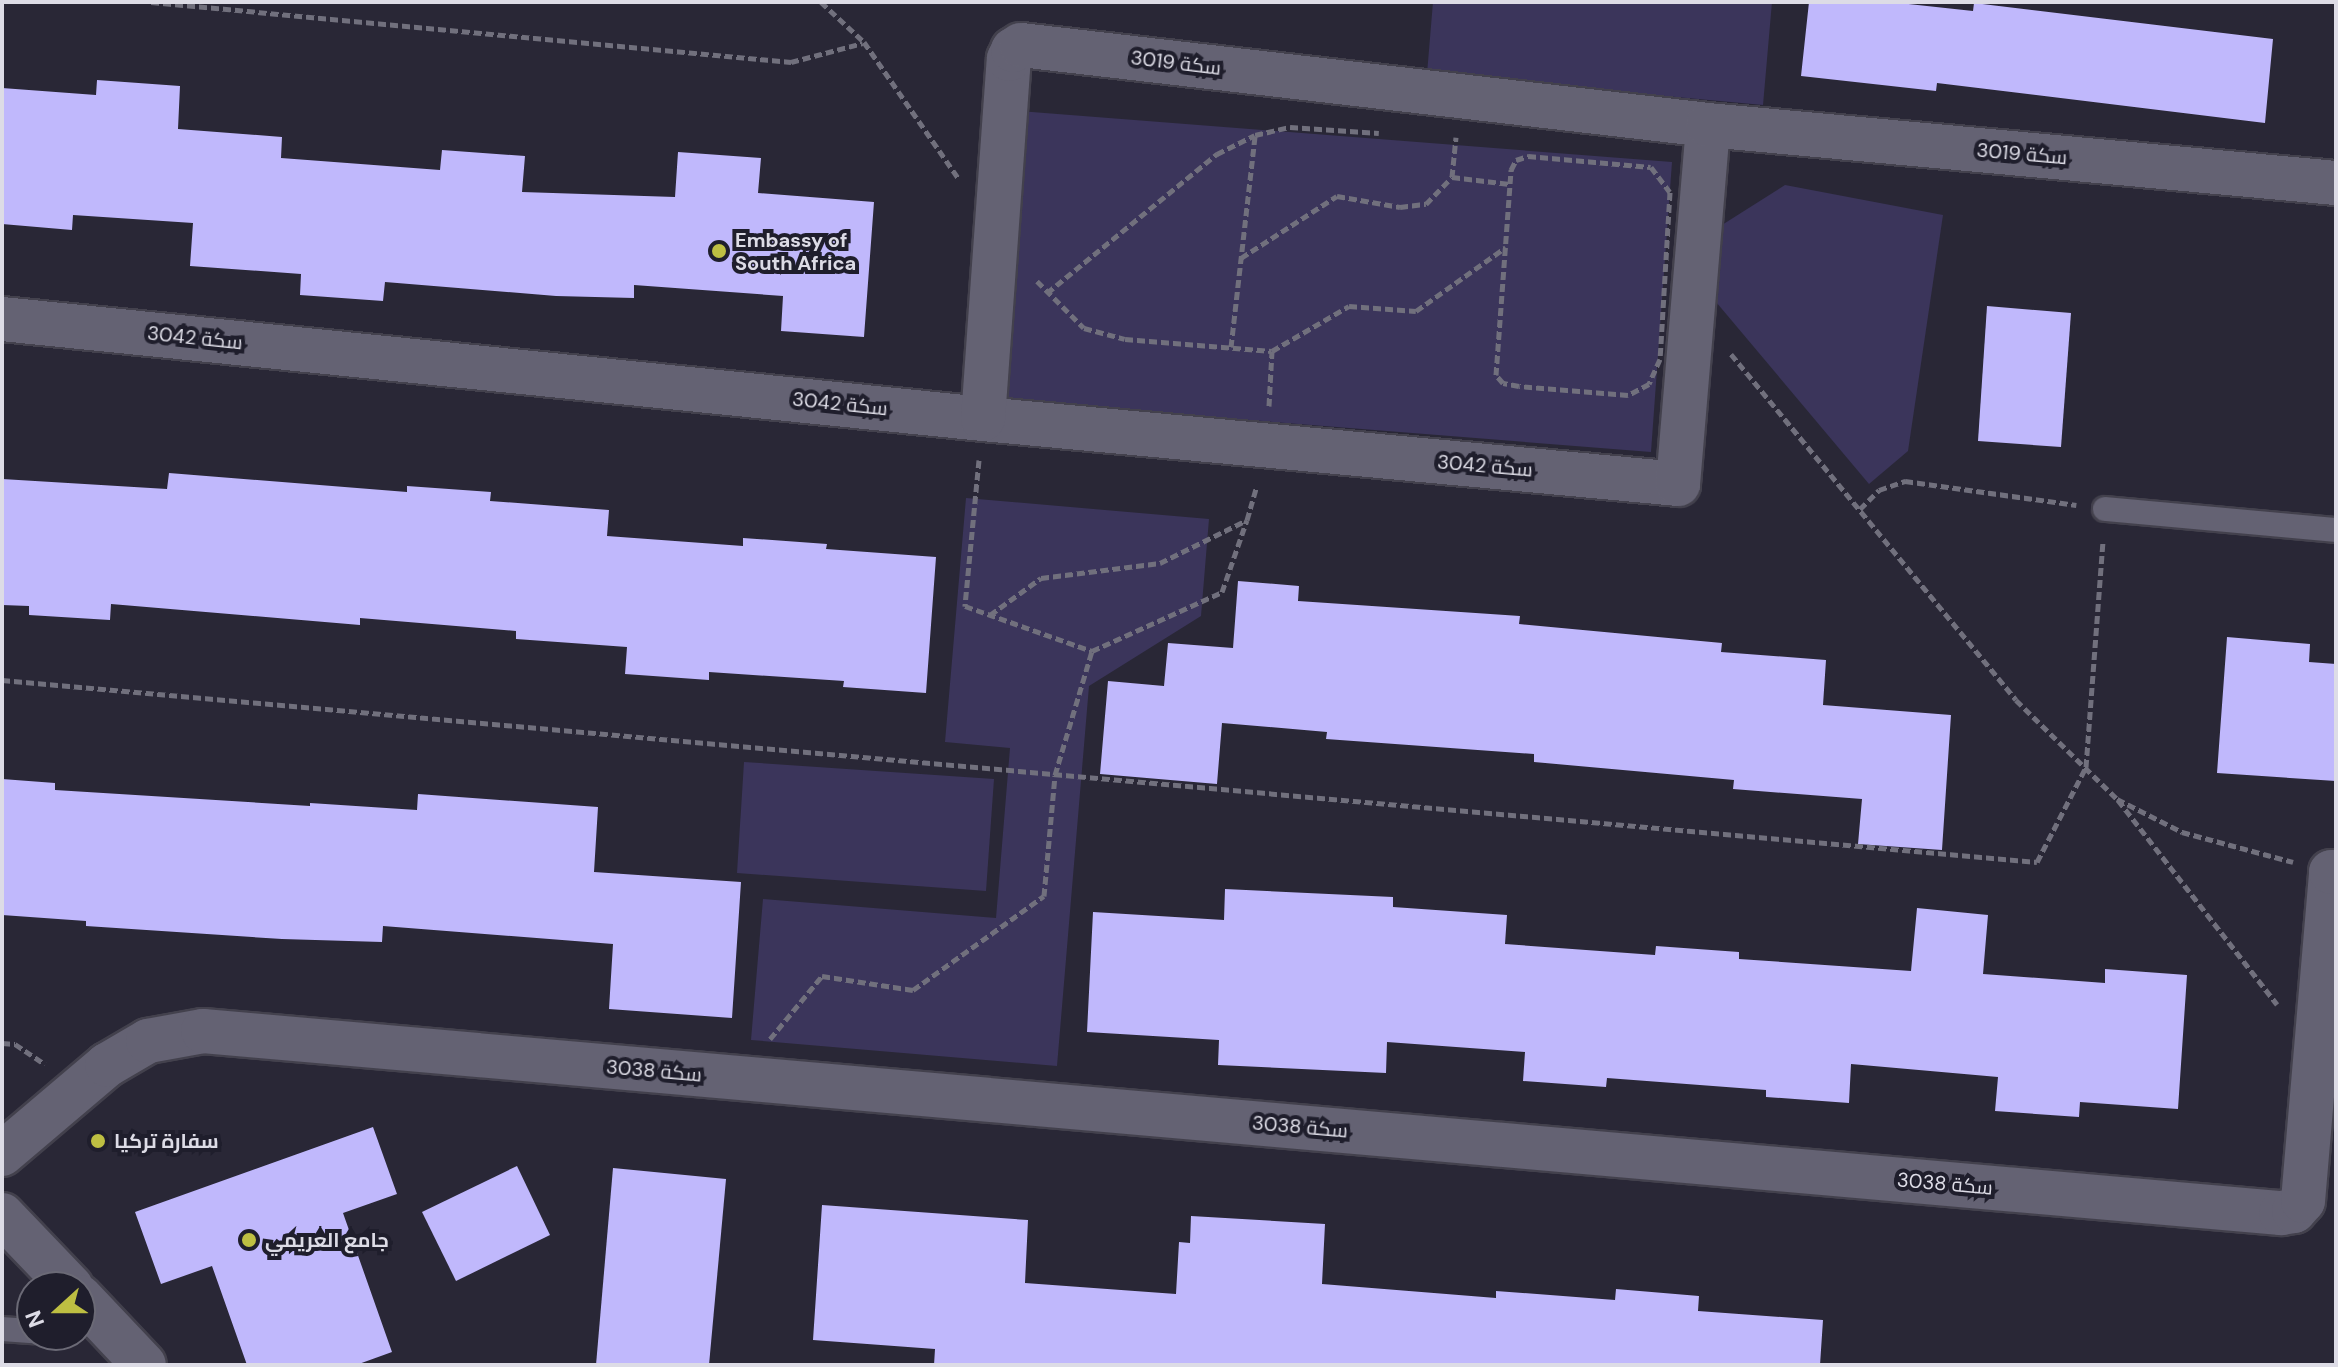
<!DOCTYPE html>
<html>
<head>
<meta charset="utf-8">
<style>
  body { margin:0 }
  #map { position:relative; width:2338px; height:1367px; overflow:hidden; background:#292736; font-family:"DM Sans",Cairo,sans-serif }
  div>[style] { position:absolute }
  .green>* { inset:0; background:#3b355b }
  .building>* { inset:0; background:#c0b8fc }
  .path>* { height:5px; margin-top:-2.5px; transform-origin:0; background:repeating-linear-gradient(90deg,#71707d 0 8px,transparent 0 12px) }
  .roads { filter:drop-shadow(2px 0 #43414d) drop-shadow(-2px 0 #43414d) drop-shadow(0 2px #43414d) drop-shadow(0 -2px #43414d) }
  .service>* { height:24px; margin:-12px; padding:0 12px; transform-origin:12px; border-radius:12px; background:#646273 }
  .minor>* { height:44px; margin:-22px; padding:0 22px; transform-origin:22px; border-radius:22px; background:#646273 }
  .secondary>* { height:44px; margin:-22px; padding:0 22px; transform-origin:22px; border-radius:22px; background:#646273 }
  .dots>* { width:22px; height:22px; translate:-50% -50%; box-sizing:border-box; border:4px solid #1f1e2c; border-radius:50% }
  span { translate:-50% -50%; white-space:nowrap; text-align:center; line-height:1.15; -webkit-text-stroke:8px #1f1e2c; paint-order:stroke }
  .street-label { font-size:20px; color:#dddce6 }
  .poi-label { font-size:20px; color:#dddce6; font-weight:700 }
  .left { translate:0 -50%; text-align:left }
  .frame { position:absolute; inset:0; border:4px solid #dddce6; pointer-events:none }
  .north { position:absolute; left:16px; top:1271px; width:80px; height:80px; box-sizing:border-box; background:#1f1e2c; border:2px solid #6b6a76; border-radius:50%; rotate:249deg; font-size:22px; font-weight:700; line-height:32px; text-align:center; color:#dddce6 }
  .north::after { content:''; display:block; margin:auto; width:28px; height:36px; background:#bebf42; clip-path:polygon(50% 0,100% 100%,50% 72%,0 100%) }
</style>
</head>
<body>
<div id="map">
  <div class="green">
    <i style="clip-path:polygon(1433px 2px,1772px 2px,1763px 105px,1427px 74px)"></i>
    <i style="clip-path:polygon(1019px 111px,1672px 162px,1651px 452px,997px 400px)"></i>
    <i style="clip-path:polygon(1785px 185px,1943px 215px,1908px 451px,1869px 484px,1711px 296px,1714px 230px)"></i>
    <i style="clip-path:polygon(966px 498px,1209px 519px,1201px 616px,1089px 686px,1057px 1066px,751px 1040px,763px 899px,996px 918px,1010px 748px,945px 742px)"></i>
    <i style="clip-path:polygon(744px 762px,994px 779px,986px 891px,737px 873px)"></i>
  </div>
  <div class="building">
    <i style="clip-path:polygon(1809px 2px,1890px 2px,1973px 11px,1974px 3px,2273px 39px,2265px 123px,1937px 83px,1936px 91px,1801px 76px)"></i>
    <i style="clip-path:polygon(97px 80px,180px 86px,178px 129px,282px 137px,281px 158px,440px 170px,442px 150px,525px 156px,522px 192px,675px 197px,678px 152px,761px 158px,758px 193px,874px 202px,864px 337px,781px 331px,783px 296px,634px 285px,634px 298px,556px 296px,385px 282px,383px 301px,300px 295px,301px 274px,190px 266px,193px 223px,73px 215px,72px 230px,2px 224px,2px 88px,96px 95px)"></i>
    <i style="clip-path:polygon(1987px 306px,2071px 313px,2061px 447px,1978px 441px)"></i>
    <i style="clip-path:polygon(169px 473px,407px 492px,407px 486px,491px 492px,490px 501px,609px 510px,607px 536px,743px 546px,743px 538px,827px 544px,826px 549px,936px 557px,926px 693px,843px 687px,844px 681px,709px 672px,709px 680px,625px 674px,627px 647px,516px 639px,516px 631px,360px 618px,360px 625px,111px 604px,110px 620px,29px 615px,29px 606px,2px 605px,2px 479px,167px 489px)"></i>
    <i style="clip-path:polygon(1238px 581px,1299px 586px,1298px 601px,1520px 616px,1519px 624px,1722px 643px,1721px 652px,1826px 660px,1823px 705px,1951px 715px,1942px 850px,1858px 844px,1862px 799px,1733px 789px,1734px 780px,1534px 762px,1534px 754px,1326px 739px,1327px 732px,1222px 723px,1217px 784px,1100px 774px,1108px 681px,1164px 686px,1168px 643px,1233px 648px)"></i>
    <i style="clip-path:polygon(2227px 637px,2310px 644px,2309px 662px,2336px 664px,2336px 781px,2217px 773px)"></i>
    <i style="clip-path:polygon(2px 779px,55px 783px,55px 790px,310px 806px,310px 803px,417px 810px,418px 794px,598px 807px,594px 872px,741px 882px,732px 1018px,609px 1009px,613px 944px,383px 926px,382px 942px,282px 939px,86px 926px,86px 921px,2px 915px)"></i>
    <i style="clip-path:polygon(1225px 889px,1393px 897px,1393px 907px,1507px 915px,1505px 944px,1655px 955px,1656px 946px,1739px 952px,1739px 959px,1911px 971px,1917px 908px,1988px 915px,1983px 974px,2105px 983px,2105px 969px,2187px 975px,2178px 1109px,2080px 1102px,2079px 1117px,1995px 1111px,1998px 1077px,1851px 1064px,1849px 1103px,1766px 1097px,1766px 1090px,1607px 1078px,1606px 1087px,1523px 1081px,1525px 1052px,1387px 1042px,1386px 1073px,1218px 1065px,1219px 1040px,1087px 1032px,1093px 912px,1224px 920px)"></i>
    <i style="clip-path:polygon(373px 1127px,397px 1194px,343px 1213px,392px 1352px,356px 1365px,247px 1365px,212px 1266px,161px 1284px,135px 1212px)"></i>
    <i style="clip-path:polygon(517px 1166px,550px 1235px,456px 1281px,422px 1212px)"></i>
    <i style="clip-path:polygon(613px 1168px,726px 1179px,709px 1365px,596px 1365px)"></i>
    <i style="clip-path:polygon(822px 1205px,1028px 1220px,1025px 1283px,1176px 1294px,1179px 1242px,1190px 1243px,1191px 1216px,1325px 1224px,1322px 1284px,1496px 1298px,1496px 1291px,1615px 1300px,1616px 1289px,1699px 1296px,1698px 1311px,1823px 1320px,1820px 1365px,934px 1365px,935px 1349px,813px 1340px)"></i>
  </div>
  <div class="path">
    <i style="left:151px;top:2px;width:643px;rotate:5.36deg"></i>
    <i style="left:791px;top:62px;width:74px;rotate:-14.8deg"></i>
    <i style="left:821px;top:2px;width:59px;rotate:42.9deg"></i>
    <i style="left:864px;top:42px;width:165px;rotate:55.3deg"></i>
    <i style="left:1528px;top:156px;width:123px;rotate:5.1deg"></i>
    <i style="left:1651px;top:167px;width:31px;rotate:53deg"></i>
    <i style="left:1670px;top:192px;width:167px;rotate:93.4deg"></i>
    <i style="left:1660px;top:359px;width:27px;rotate:114deg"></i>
    <i style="left:1649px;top:384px;width:24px;rotate:152deg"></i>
    <i style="left:1628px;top:395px;width:109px;rotate:-175.3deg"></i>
    <i style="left:1519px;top:386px;width:16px;rotate:-169deg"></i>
    <i style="left:1503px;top:383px;width:11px;rotate:-131deg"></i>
    <i style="left:1496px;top:375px;width:206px;rotate:-85.8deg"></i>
    <i style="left:1511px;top:170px;width:11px;rotate:-63deg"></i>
    <i style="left:1516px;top:160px;width:13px;rotate:-18deg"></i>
    <i style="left:1452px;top:177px;width:58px;rotate:6.9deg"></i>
    <i style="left:1241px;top:258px;width:114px;rotate:-32.9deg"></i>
    <i style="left:1337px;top:196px;width:64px;rotate:9.9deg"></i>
    <i style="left:1400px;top:207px;width:26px;rotate:-7deg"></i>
    <i style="left:1426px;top:204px;width:37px;rotate:-46deg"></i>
    <i style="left:1452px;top:177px;width:40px;rotate:-84.3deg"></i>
    <i style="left:1037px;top:281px;width:66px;rotate:45deg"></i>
    <i style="left:1084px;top:328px;width:42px;rotate:15deg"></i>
    <i style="left:1125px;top:339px;width:147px;rotate:4.7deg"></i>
    <i style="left:1272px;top:351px;width:89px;rotate:-30.3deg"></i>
    <i style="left:1349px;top:306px;width:67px;rotate:4.3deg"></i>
    <i style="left:1416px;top:311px;width:110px;rotate:-35.4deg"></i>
    <i style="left:1047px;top:293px;width:220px;rotate:-39.3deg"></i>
    <i style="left:1217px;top:154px;width:42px;rotate:-26.6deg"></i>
    <i style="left:1255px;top:135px;width:36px;rotate:-13deg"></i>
    <i style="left:1290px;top:127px;width:89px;rotate:3.9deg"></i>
    <i style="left:1231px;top:347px;width:213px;rotate:-83.5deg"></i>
    <i style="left:1731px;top:354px;width:448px;rotate:50.5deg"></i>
    <i style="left:2016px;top:700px;width:141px;rotate:44.4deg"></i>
    <i style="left:2117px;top:799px;width:73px;rotate:26.9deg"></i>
    <i style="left:2182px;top:832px;width:115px;rotate:15.1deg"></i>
    <i style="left:1269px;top:406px;width:55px;rotate:-86.9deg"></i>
    <i style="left:979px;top:460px;width:147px;rotate:95.5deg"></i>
    <i style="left:965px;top:606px;width:135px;rotate:19.5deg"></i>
    <i style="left:1092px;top:651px;width:143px;rotate:-24.4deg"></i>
    <i style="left:1222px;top:592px;width:76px;rotate:-70.9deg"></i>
    <i style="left:1860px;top:509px;width:27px;rotate:-45deg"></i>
    <i style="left:1879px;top:490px;width:28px;rotate:-19deg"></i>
    <i style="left:1905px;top:481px;width:173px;rotate:8deg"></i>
    <i style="left:990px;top:615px;width:63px;rotate:-36deg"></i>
    <i style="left:1041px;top:578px;width:120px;rotate:-7.2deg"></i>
    <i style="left:1160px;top:563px;width:97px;rotate:-26.3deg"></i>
    <i style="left:1247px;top:520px;width:35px;rotate:-74deg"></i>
    <i style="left:2px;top:680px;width:2043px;rotate:5.11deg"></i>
    <i style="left:2037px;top:862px;width:107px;rotate:-62.7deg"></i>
    <i style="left:2086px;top:767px;width:227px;rotate:-85.7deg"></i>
    <i style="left:2118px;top:800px;width:259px;rotate:52.1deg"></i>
    <i style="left:770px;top:1039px;width:82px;rotate:-50.5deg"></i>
    <i style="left:822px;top:976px;width:92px;rotate:8.7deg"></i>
    <i style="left:913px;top:990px;width:161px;rotate:-35.7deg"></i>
    <i style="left:1044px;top:896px;width:121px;rotate:-84.8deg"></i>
    <i style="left:1055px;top:775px;width:129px;rotate:-73.4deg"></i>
    <i style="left:2px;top:1043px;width:13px;rotate:4deg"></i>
    <i style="left:15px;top:1044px;width:36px;rotate:34deg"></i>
  </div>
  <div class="roads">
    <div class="service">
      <i style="left:2105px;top:509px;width:232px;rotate:5.2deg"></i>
      <i style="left:2px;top:1329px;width:30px;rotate:4deg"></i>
    </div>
    <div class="minor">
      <i style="left:2px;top:319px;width:986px;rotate:5.82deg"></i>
      <i style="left:983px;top:419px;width:698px;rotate:5.34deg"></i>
      <i style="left:1678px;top:484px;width:360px;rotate:-85.2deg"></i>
      <i style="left:983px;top:419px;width:361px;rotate:-85.9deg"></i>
      <i style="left:1009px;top:59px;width:10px;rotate:-66deg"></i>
      <i style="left:1013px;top:50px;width:9px;rotate:-32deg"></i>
      <i style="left:1021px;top:45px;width:692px;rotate:6.64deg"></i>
      <i style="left:1708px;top:125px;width:631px;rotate:5.28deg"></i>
      <i style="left:2px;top:1154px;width:138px;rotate:-40.3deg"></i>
      <i style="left:107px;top:1065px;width:48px;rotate:-30.3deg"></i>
      <i style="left:148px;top:1041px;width:56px;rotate:-10.3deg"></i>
      <i style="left:203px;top:1031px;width:2086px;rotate:5.01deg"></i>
      <i style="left:2281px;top:1213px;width:13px;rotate:-9deg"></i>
      <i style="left:2294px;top:1211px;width:13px;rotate:-48deg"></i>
      <i style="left:2303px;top:1201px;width:330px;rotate:-85.1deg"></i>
      <i style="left:2331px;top:872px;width:5px"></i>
    </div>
    <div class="secondary">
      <i style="left:2px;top:1215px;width:100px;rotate:46.2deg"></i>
      <i style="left:80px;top:1297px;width:93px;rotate:46.7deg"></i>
    </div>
  </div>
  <div class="dots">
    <i style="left:719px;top:251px;background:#bebf42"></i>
    <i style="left:98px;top:1141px;background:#bebf42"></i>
    <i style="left:249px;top:1240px;background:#bebf42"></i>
  </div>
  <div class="street-label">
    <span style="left:1176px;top:63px;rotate:7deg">سكة 3019</span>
    <span style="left:2022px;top:154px;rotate:5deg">سكة 3019</span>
    <span style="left:195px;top:338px;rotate:6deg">سكة 3042</span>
    <span style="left:840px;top:404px;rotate:6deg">سكة 3042</span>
    <span style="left:1485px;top:466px;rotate:5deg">سكة 3042</span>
    <span style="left:654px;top:1071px;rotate:5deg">سكة 3038</span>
    <span style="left:1300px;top:1127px;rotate:5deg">سكة 3038</span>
    <span style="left:1945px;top:1184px;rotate:5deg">سكة 3038</span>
  </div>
  <div class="poi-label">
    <span class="left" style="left:735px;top:252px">Embassy of<br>South Africa</span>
    <span class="left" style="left:114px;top:1141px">سفارة تركيا</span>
    <span class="left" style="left:265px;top:1240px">جامع العريمي</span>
  </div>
  <div class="frame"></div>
  <div class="north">N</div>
</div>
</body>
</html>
